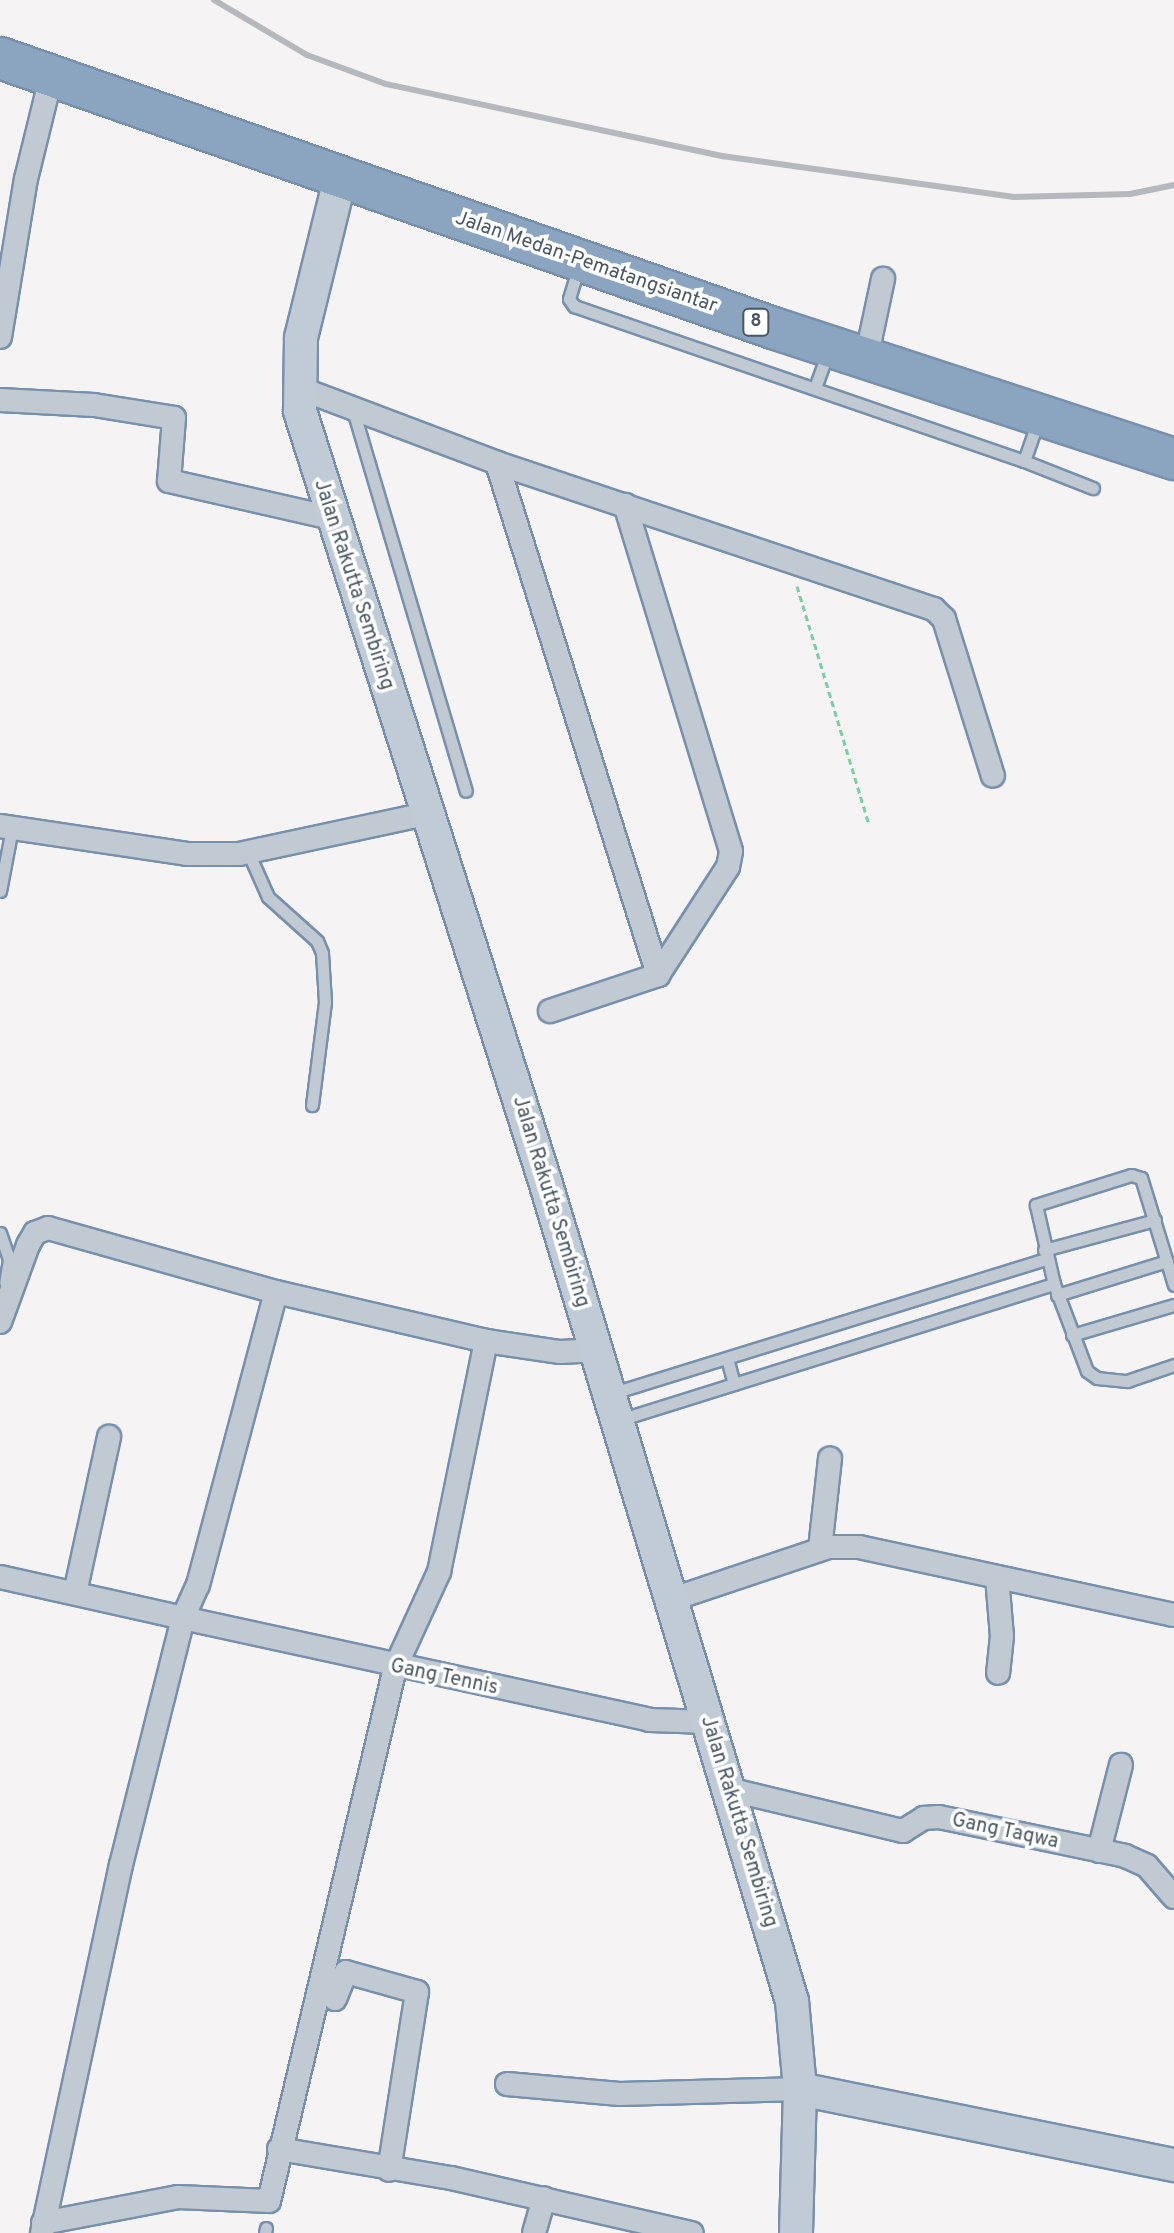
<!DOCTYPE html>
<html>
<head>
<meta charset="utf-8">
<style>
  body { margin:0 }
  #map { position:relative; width:1174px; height:2233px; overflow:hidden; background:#f5f3f3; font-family:Overpass,sans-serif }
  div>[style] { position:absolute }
  .path>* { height:3px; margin-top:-1.5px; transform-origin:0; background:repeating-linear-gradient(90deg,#7ad0a6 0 6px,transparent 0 10px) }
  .roads { filter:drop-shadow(2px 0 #7690ad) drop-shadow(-2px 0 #7690ad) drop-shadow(0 2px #7690ad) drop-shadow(0 -2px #7690ad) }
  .lane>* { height:11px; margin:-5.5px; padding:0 5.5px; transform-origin:5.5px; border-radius:5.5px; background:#c1cad2 }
  .street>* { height:22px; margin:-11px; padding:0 11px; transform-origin:11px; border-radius:11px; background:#c1cad2 }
  .secondary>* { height:32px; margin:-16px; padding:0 16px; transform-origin:16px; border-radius:16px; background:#c1cbd6 }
  .highway>* { height:40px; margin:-20px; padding:0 20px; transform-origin:20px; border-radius:20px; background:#8ba5c1 }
  .rail>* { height:6px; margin:-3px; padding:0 3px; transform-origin:3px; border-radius:3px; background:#b5b8bd }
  span { translate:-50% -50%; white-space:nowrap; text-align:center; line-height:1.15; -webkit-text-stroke:7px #fff; paint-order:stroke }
  .shield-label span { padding:2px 6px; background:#fff; border:2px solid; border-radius:6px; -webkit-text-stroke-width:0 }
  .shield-label { font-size:18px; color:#4a5661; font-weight:700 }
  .street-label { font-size:20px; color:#4a5661 }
</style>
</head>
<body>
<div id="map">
  <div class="path">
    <i style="left:797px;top:586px;width:249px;rotate:73.2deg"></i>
  </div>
  <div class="roads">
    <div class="lane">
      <i style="left:579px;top:266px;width:34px;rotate:107deg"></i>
      <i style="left:569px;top:299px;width:9px;rotate:54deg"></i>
      <i style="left:574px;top:306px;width:476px;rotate:19deg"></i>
      <i style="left:1024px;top:461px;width:42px;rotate:-70.7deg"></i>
      <i style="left:816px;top:385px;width:35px;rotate:-70deg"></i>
      <i style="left:353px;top:410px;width:397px;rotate:73.5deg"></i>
      <i style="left:1024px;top:461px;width:74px;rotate:21.4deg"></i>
      <i style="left:248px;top:852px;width:49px;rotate:66deg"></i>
      <i style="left:268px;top:897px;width:66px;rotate:41.9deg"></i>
      <i style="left:317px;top:941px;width:13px;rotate:67deg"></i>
      <i style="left:322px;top:953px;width:49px;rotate:86.5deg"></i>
      <i style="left:325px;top:1002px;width:104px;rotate:97.2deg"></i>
      <i style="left:0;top:891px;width:64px;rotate:-79.2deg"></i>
      <i style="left:0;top:1233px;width:28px;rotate:71deg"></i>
      <i style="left:9px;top:1259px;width:24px;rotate:99deg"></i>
      <i style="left:1044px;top:1250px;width:115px;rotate:-15.1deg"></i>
      <i style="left:1174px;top:1285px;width:112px;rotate:-107.1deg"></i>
      <i style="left:1141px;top:1178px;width:10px;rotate:-163deg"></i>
      <i style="left:1131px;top:1175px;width:100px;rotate:162.5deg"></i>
      <i style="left:1036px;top:1205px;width:81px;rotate:77.2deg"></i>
      <i style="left:1054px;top:1284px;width:93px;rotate:69.2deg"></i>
      <i style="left:1087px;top:1371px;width:12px;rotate:35deg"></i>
      <i style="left:1097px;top:1378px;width:30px;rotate:6deg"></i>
      <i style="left:1127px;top:1381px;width:50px;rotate:-18.8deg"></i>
      <i style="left:1057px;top:1295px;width:115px;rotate:-17.2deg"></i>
      <i style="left:1072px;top:1335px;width:106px;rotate:-16.4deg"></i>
      <i style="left:727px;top:1358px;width:27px;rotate:75deg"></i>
      <i style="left:613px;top:1393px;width:453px;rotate:-17.2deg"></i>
      <i style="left:619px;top:1420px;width:456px;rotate:-17.4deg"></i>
      <i style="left:265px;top:2233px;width:5px;rotate:-79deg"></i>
    </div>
    <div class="street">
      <i style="left:0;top:337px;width:160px;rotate:-80.7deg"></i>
      <i style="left:26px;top:179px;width:105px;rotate:-76.2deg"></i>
      <i style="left:866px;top:359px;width:82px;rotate:-78deg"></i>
      <i style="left:299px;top:388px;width:212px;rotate:20.7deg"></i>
      <i style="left:497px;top:463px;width:461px;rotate:18.5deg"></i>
      <i style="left:934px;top:609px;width:14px;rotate:45deg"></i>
      <i style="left:944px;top:619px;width:164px;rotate:72.7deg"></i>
      <i style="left:0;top:400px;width:94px;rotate:3deg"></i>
      <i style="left:94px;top:405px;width:81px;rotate:9.2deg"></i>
      <i style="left:174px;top:418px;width:63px;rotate:94.5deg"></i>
      <i style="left:169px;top:481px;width:167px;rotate:12.8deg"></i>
      <i style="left:497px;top:463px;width:537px;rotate:72.54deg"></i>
      <i style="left:658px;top:975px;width:129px;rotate:-57.1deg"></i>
      <i style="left:728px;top:867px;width:16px;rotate:-79deg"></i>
      <i style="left:731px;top:851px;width:362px;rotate:-107deg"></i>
      <i style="left:0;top:826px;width:189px;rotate:8.5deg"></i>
      <i style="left:187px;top:854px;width:52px"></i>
      <i style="left:239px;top:854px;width:191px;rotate:-12.1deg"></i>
      <i style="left:550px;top:1011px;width:114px;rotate:-18.4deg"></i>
      <i style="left:0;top:1322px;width:82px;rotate:-70deg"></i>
      <i style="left:28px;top:1245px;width:14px;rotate:-60deg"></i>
      <i style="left:35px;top:1233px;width:14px;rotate:-21deg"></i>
      <i style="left:48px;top:1228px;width:237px;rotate:15.7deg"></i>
      <i style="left:276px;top:1292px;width:216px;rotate:13.1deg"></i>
      <i style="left:486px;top:1341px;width:75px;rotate:8.5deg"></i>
      <i style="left:560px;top:1352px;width:35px;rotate:-3deg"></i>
      <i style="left:820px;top:1549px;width:91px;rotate:-83.7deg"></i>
      <i style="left:0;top:1577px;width:188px;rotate:12.6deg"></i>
      <i style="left:183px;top:1618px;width:36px;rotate:-66deg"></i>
      <i style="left:198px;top:1585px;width:303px;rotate:-75.1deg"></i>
      <i style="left:997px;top:1577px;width:59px;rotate:85.2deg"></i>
      <i style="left:1002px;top:1636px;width:37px;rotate:96deg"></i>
      <i style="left:75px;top:1593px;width:160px;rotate:-77.7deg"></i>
      <i style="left:670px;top:1600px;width:167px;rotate:-18.5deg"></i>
      <i style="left:828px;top:1547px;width:31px"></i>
      <i style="left:859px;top:1547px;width:322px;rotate:12.2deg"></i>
      <i style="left:732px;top:1790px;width:176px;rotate:13.5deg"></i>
      <i style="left:903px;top:1831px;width:25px;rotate:-32deg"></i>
      <i style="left:924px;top:1818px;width:15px;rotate:-4deg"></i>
      <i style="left:939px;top:1817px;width:190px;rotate:11.8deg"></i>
      <i style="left:1125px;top:1856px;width:24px;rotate:24deg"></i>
      <i style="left:1147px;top:1866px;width:41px;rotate:48.9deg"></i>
      <i style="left:1099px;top:1851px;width:89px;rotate:-75.7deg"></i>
      <i style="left:335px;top:1999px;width:29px;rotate:-68deg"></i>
      <i style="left:346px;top:1972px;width:74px;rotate:15.7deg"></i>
      <i style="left:417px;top:1992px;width:180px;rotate:98.9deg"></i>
      <i style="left:507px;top:2084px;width:113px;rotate:5.1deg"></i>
      <i style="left:620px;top:2094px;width:180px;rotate:-1.6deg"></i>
      <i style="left:279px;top:2149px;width:174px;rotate:9.6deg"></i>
      <i style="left:451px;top:2178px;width:247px;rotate:12.9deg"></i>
      <i style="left:43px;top:2223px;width:137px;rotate:-10.9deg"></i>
      <i style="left:178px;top:2197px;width:91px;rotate:2.5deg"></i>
      <i style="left:269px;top:2201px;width:548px;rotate:-76.7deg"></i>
      <i style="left:395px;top:1668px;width:106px;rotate:-65.4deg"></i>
      <i style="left:439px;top:1572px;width:236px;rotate:-78.5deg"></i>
      <i style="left:42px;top:2233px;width:376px;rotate:-77.9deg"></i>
      <i style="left:121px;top:1865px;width:255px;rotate:-75.9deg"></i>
      <i style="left:183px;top:1618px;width:477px;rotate:12.3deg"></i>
      <i style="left:649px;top:1720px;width:58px;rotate:2deg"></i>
      <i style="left:534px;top:2233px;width:36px;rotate:-74deg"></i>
    </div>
    <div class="secondary">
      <i style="left:340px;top:179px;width:164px;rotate:103.8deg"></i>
      <i style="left:301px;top:338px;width:73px;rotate:90.8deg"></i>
      <i style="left:300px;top:411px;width:808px;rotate:72.35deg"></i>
      <i style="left:545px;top:1181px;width:856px;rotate:73.24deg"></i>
      <i style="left:792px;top:2001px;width:88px;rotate:84.8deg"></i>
      <i style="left:800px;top:2089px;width:144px;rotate:91.6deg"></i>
      <i style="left:800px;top:2089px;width:382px;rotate:11.5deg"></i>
    </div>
    <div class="highway">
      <i style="left:0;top:58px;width:819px;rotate:19.25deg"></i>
      <i style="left:773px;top:328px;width:422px;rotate:18.1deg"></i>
    </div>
  </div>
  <div class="rail">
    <i style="left:214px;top:0;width:108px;rotate:30.6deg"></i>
    <i style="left:307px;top:55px;width:84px;rotate:20.2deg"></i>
    <i style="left:386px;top:84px;width:344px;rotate:12.1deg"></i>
    <i style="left:722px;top:156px;width:295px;rotate:8deg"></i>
    <i style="left:1014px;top:197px;width:116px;rotate:-1.5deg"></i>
    <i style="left:1130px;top:194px;width:45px;rotate:-11.6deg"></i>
  </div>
  <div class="shield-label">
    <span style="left:756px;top:322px">8</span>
  </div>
  <div class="street-label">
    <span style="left:586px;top:263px;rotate:19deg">Jalan Medan-Pematangsiantar</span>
    <span style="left:353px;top:585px;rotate:72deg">Jalan Rakutta Sembiring</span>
    <span style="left:550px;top:1202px;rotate:73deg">Jalan Rakutta Sembiring</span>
    <span style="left:444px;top:1678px;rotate:12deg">Gang Tennis</span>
    <span style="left:738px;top:1822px;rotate:73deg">Jalan Rakutta Sembiring</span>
    <span style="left:1005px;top:1832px;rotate:12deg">Gang Taqwa</span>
  </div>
</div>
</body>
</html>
